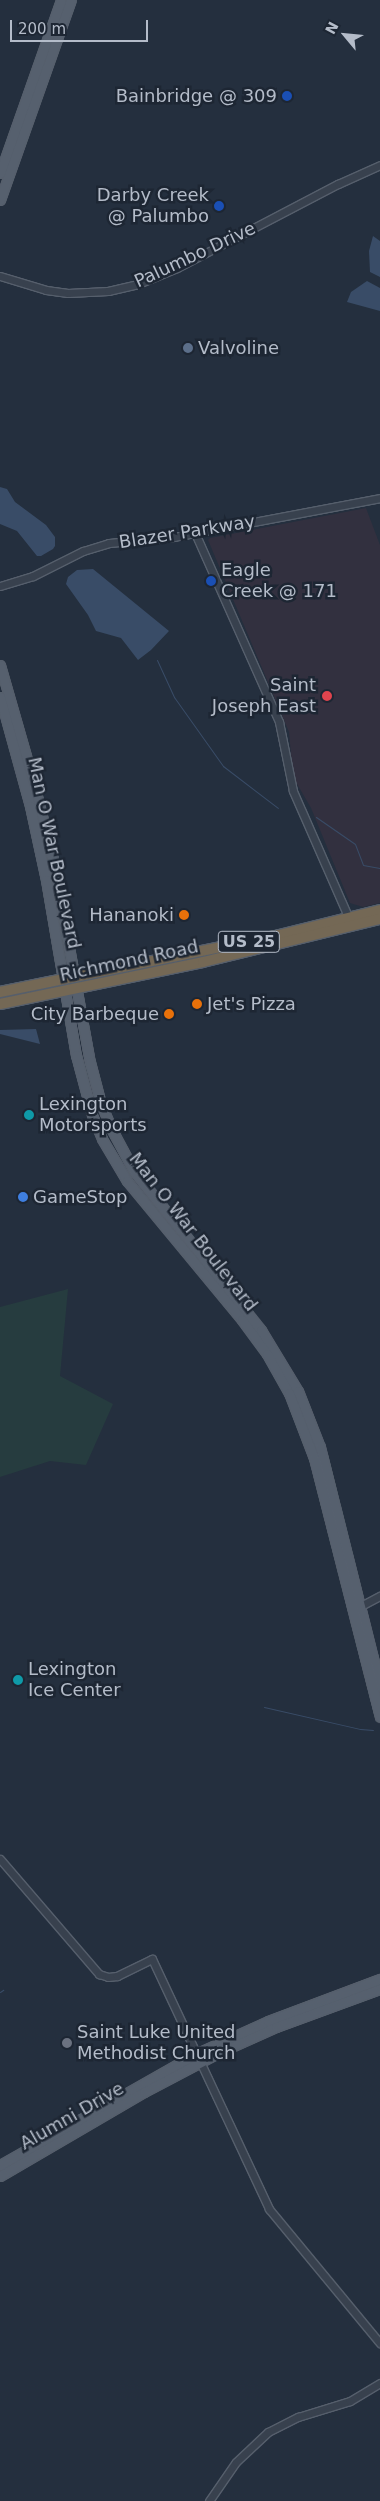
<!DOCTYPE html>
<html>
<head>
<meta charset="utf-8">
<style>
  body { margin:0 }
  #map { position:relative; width:380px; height:2501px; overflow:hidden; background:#242f3e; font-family:"DejaVu Sans",sans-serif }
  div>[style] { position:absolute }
  .medical>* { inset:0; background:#32303f }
  .green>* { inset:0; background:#263c3f }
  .water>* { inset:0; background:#394c67 }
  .stream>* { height:1px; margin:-0.5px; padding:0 0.5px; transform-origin:0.5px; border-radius:0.5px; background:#394c67 }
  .roads { filter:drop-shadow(1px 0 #565f6c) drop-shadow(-1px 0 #565f6c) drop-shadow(0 1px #565f6c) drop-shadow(0 -1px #565f6c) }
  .minor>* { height:7px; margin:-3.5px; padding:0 3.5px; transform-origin:3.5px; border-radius:3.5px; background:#38414e }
  .major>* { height:9px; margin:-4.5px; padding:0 4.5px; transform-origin:4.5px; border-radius:4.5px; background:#56606e }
  .highway>* { height:10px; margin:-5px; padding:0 5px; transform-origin:5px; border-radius:5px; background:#746855 }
  .dots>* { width:14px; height:14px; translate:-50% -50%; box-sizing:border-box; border:2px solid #1d2633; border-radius:50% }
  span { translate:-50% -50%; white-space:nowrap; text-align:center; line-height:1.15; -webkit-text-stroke:5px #1d2633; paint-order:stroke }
  .shield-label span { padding:1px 4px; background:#1d2633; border:1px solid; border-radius:4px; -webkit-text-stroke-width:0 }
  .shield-label { font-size:16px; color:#b4bcc9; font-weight:700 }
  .poi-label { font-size:18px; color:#b4bcc9 }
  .right { translate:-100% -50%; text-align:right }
  .left { translate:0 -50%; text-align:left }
  .street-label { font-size:18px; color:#b4bcc9 }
  .north { position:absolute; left:320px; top:10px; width:50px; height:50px; -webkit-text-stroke:4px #1d2633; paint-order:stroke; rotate:298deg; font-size:14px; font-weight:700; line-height:20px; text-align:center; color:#b4bcc9 }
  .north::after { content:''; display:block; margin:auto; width:18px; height:22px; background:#b4bcc9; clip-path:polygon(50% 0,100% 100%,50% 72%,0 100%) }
  .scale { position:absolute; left:10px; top:20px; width:138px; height:22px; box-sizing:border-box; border:2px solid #b4bcc9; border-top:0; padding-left:6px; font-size:15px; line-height:18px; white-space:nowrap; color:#b4bcc9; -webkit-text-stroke:4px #1d2633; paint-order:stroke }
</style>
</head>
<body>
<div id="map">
  <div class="medical">
    <i style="clip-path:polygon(366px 508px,380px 545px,380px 903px,363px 907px,350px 903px,311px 808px,293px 777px,289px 732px,208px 540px,210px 538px)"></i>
  </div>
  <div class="green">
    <i style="clip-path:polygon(68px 1289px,60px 1376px,113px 1404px,86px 1465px,50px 1461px,0 1477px,0 1307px)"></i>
  </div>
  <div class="water">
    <i style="clip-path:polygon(373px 236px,380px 241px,380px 277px,370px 272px,369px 251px)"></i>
    <i style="clip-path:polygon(367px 281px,380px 288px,380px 311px,347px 302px,351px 292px)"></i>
    <i style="clip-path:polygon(0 487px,7px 489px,15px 502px,46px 525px,55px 537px,55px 546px,53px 549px,41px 556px,37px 556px,17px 531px,0 524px)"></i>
    <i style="clip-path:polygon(93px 569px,169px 631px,151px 650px,138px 660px,121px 638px,96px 631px,88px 615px,66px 584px,68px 577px,77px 570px)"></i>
    <i style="clip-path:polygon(36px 1029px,40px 1044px,0 1034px,0 1030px)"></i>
  </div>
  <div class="stream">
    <i style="left:157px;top:660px;width:41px;rotate:65.3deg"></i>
    <i style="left:174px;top:697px;width:85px;rotate:54.6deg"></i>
    <i style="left:223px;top:766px;width:69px;rotate:37.4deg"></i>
    <i style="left:316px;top:817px;width:47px;rotate:34.7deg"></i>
    <i style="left:355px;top:844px;width:22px;rotate:69deg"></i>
    <i style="left:363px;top:865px;width:17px;rotate:10deg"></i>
    <i style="left:264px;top:1707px;width:98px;rotate:12.9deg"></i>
    <i style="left:360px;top:1729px;width:13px;rotate:4deg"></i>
    <i style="left:0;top:1992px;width:4px;rotate:-34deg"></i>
  </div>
  <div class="roads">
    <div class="minor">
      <i style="left:0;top:276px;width:48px;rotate:16.9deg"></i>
      <i style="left:46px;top:290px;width:22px;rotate:8deg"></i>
      <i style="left:68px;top:293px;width:40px;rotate:-2.9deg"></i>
      <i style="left:108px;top:291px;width:31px;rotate:-13deg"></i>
      <i style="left:138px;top:284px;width:42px;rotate:-22.3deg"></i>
      <i style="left:177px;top:268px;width:182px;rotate:-27.6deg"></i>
      <i style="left:338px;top:184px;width:46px;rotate:-24.3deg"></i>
      <i style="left:195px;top:533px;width:207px;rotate:66deg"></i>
      <i style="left:279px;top:722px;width:70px;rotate:78.5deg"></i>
      <i style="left:293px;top:791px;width:142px;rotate:66.3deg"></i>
      <i style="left:0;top:586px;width:34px;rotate:-17deg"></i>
      <i style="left:33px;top:576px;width:56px;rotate:-26.6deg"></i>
      <i style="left:83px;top:551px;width:27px;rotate:-17deg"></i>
      <i style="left:109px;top:543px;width:65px;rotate:-5.3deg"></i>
      <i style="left:174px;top:537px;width:210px;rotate:-10.7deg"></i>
      <i style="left:357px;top:1608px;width:26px;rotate:-28deg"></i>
      <i style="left:0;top:1859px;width:152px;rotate:49.3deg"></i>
      <i style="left:99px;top:1974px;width:9px;rotate:18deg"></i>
      <i style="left:108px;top:1977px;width:9px;rotate:-6deg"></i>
      <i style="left:117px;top:1976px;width:39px;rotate:-26deg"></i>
      <i style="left:152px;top:1959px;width:276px;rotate:64.9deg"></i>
      <i style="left:269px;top:2209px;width:174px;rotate:50.4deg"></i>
      <i style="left:209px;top:2501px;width:47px;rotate:-55.3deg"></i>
      <i style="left:236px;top:2462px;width:44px;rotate:-43.2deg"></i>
      <i style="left:268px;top:2432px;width:34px;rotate:-27deg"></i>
      <i style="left:298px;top:2417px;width:54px;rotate:-17.1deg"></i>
      <i style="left:350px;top:2401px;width:35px;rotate:-31deg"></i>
    </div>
    <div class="major">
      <i style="left:0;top:173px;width:183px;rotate:-70.6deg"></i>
      <i style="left:0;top:200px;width:212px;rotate:-70.5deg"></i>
      <i style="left:0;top:665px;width:120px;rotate:74deg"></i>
      <i style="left:33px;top:780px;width:81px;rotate:75.8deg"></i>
      <i style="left:53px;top:859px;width:206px;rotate:79.7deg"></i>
      <i style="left:90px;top:1062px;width:43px;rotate:75.3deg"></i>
      <i style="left:101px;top:1104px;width:28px;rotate:67deg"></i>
      <i style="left:112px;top:1130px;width:47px;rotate:61.8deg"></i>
      <i style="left:134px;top:1171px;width:203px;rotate:51.4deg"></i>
      <i style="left:261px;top:1330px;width:71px;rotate:58.8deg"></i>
      <i style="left:298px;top:1391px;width:60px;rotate:68.6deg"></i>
      <i style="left:320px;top:1447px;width:246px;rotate:75.9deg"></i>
      <i style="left:0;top:697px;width:113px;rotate:74.6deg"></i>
      <i style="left:30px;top:806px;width:76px;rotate:77.8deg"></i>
      <i style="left:46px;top:880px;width:178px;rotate:80.3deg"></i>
      <i style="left:76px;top:1055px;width:62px;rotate:75.1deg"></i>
      <i style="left:92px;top:1115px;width:26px;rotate:67deg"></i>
      <i style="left:102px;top:1139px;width:49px;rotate:59.2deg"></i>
      <i style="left:127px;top:1181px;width:180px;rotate:50.4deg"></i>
      <i style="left:242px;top:1320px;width:42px;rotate:53.7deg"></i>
      <i style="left:267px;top:1354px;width:45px;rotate:60.6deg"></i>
      <i style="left:289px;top:1393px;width:70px;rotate:69deg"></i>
      <i style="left:314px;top:1458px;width:267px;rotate:75.7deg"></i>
      <i style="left:0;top:2165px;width:224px;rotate:-29.6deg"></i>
      <i style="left:195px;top:2054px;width:80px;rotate:-24.3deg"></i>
      <i style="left:268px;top:2021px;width:120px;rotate:-20.6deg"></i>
      <i style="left:0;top:2176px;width:167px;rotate:-30.3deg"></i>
      <i style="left:144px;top:2092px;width:81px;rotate:-27.8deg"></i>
      <i style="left:216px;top:2054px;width:66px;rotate:-24.2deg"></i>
      <i style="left:276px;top:2027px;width:111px;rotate:-20.1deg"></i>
    </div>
    <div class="highway">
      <i style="left:0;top:992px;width:285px;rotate:-11.5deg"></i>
      <i style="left:279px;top:935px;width:104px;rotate:-13.9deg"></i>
      <i style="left:0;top:1004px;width:207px;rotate:-11.7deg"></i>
      <i style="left:203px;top:962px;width:182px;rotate:-13.7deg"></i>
    </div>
  </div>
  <div class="dots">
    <i style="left:287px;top:96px;background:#1a4fb4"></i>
    <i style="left:219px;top:206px;background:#1a4fb4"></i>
    <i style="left:188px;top:348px;background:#5c6f8a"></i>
    <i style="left:211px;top:581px;background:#1a4fb4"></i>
    <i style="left:327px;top:696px;background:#e0444e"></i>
    <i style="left:184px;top:915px;background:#e8710a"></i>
    <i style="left:197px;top:1004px;background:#e8710a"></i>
    <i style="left:169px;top:1014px;background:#e8710a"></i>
    <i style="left:29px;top:1115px;background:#0f9aa8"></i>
    <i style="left:23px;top:1197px;background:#3f7fe0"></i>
    <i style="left:18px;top:1680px;background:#0f9aa8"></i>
    <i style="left:67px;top:2043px;background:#6b7280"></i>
  </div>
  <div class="shield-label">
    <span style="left:249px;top:942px">US 25</span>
  </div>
  <div class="poi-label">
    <span class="right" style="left:277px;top:96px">Bainbridge @ 309</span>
    <span class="right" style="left:209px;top:206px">Darby Creek<br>@ Palumbo</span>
    <span class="left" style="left:198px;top:348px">Valvoline</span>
    <span class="left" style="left:221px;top:581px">Eagle<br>Creek @ 171</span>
    <span class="right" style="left:316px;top:696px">Saint<br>Joseph East</span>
    <span class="right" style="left:174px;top:915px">Hananoki</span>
    <span class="left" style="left:207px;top:1004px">Jet's Pizza</span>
    <span class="right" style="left:159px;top:1014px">City Barbeque</span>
    <span class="left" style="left:39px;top:1115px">Lexington<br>Motorsports</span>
    <span class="left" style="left:33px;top:1197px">GameStop</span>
    <span class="left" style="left:28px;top:1680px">Lexington<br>Ice Center</span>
    <span class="left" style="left:77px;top:2043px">Saint Luke United<br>Methodist Church</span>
  </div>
  <div class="street-label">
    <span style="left:195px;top:255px;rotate:-25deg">Palumbo Drive</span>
    <span style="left:187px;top:532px;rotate:-9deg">Blazer Parkway</span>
    <span style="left:54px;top:853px;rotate:78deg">Man O War Boulevard</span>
    <span style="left:129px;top:961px;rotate:-12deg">Richmond Road</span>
    <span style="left:193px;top:1232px;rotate:52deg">Man O War Boulevard</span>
    <span style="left:72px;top:2116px;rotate:-30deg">Alumni Drive</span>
  </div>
  <div class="north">N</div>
  <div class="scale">200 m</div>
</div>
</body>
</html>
